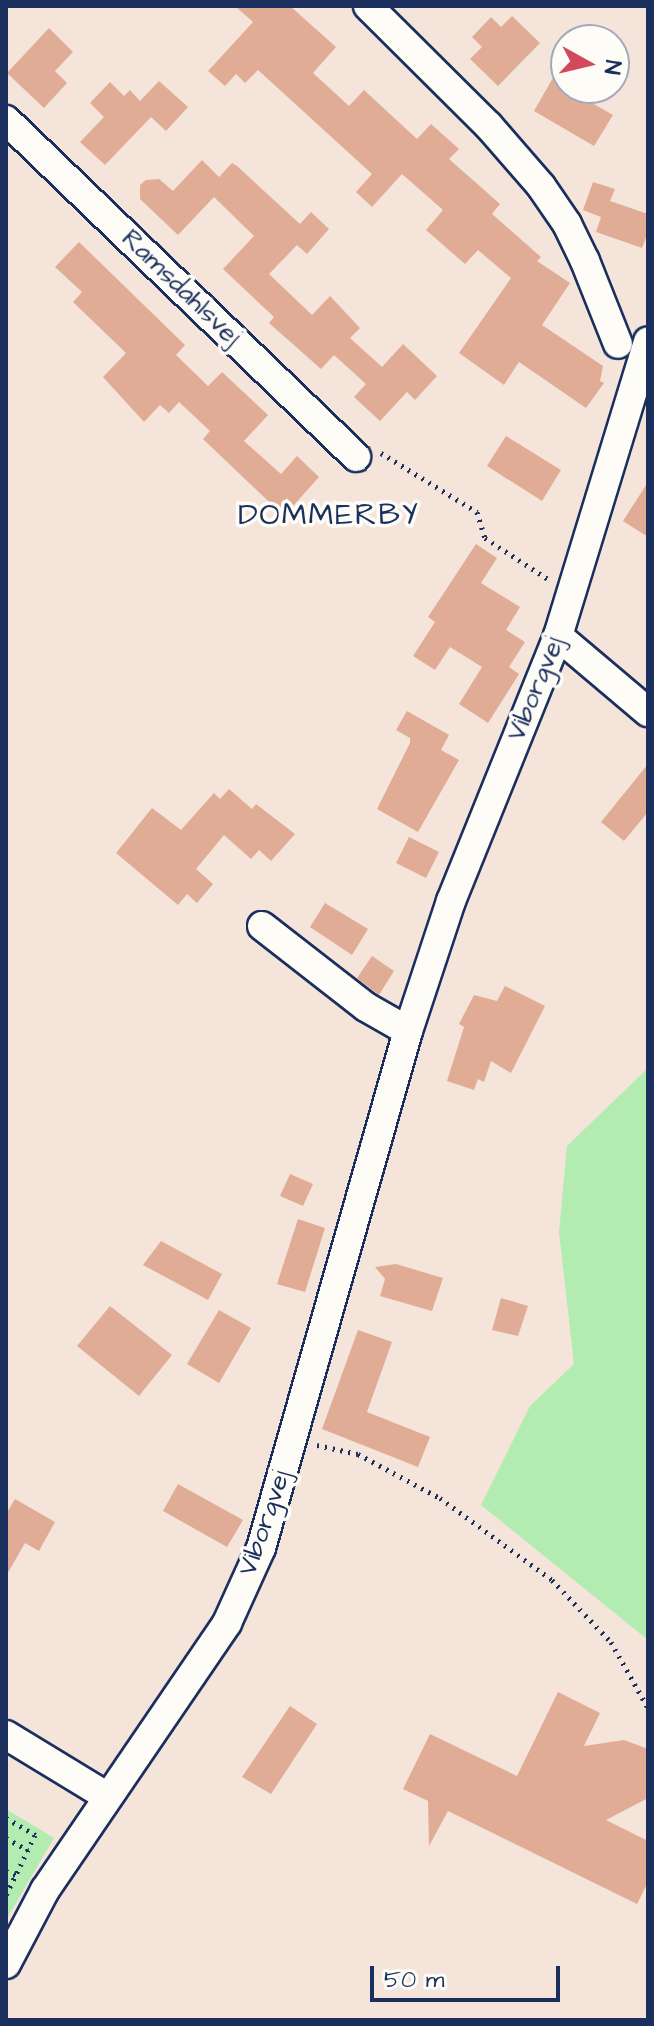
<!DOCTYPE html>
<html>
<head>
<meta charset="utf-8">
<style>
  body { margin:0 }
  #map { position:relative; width:654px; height:2026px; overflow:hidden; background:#f5e4da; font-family:"Architects Daughter",sans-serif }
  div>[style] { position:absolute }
  .green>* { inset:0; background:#b3ecb0 }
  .building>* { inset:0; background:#e1ac96 }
  .path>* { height:5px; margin-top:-2.5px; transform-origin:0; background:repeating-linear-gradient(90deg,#1b2f5e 0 2px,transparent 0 8px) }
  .roads { filter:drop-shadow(2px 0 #1b2f5e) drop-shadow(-2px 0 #1b2f5e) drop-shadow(0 2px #1b2f5e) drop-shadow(0 -2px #1b2f5e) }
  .minor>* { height:28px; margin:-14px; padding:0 14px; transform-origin:14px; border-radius:14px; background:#fdfcf7 }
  span { translate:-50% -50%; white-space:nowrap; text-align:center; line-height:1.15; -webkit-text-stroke:7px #fdfcf7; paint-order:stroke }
  .street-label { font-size:26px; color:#1b2f5e }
  .quarter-label { font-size:30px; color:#1b2f5e; letter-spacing:2px }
  .frame { position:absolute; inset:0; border:8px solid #1b2f5e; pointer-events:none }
  .north { position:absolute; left:550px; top:24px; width:80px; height:80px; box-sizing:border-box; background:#fdfcf7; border:2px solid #a3aaba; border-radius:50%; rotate:98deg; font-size:22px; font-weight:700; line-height:32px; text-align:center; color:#1b2f5e }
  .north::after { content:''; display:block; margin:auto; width:28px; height:36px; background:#d1495b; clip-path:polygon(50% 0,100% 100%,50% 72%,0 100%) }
  .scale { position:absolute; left:370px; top:1966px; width:190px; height:36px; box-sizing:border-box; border:4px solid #1b2f5e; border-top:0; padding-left:10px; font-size:24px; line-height:28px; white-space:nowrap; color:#1b2f5e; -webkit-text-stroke:6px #fdfcf7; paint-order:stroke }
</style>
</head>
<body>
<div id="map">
  <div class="green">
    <i style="clip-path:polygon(648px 1068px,648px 1640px,481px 1505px,530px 1406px,574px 1364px,559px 1232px,567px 1146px)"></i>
    <i style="clip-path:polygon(6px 1809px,54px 1838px,6px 1920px)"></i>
  </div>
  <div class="building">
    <i style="clip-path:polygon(235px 6px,290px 6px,336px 47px,313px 73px,349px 106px,364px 90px,417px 139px,431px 124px,459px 149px,449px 159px,500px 204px,492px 214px,541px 257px,537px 261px,570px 283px,542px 325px,603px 366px,600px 381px,604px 383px,586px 408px,519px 362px,504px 385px,459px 353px,511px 278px,478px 250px,465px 264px,426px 230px,443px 210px,402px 174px,372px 207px,356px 192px,372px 174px,258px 70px,245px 83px,236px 74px,225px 86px,208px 71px,253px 22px)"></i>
    <i style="clip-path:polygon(512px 16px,540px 43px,498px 86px,470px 59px,482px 47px,472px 37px,491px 17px,501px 27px)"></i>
    <i style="clip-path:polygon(49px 28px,73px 52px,55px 71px,67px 83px,44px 108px,7px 73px)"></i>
    <i style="clip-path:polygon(566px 55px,566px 88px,613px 115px,594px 146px,534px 111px)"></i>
    <i style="clip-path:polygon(159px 81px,188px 107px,166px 131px,151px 117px,105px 165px,80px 142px,104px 117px,90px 103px,110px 82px,124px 96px,130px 90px,140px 101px)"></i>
    <i style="clip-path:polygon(202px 160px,219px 177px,232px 163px,237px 166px,300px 224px,311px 212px,329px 229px,307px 254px,297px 245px,269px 274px,312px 315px,330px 296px,360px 328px,350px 338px,382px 367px,403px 344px,437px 376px,415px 400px,407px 392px,380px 421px,354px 397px,366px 384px,334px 355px,321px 369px,269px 323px,274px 317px,223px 269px,254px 236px,214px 197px,178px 235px,140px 199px,140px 185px,146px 180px,159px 179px,173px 191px)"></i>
    <i style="clip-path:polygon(593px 182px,615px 189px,610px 201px,648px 214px,648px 232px,642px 248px,596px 232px,601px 217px,583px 210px)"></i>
    <i style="clip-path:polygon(79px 242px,185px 345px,176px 355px,208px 386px,222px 372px,268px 415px,244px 441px,281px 474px,297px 456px,319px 477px,284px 516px,203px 439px,210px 431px,179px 402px,169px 413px,160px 405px,144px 422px,103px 377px,126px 353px,73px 302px,82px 292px,55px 267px)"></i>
    <i style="clip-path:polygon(506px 436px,561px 470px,542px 501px,487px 466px)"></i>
    <i style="clip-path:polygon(648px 482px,648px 537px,623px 521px)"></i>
    <i style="clip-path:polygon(476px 544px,497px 558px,481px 583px,520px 607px,506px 630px,525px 642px,509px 667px,519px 674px,488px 723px,459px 704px,482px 667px,450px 647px,435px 670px,413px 656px,435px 622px,428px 617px)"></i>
    <i style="clip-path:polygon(407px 711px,449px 735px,441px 750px,459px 760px,418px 832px,377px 809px,410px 743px,410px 738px,396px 730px)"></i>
    <i style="clip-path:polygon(648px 764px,648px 812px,624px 841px,601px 822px)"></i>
    <i style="clip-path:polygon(229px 789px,252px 809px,256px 804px,295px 834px,271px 861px,259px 850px,251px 859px,224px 835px,196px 869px,213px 884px,197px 903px,187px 894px,178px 905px,116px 853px,152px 808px,181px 830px,214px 793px,220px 799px)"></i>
    <i style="clip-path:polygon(409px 837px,439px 852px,426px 878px,396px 863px)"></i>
    <i style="clip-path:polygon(325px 903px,368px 929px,352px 955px,310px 927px)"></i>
    <i style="clip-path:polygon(372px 956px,394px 971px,379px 995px,357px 978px)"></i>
    <i style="clip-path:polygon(505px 986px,545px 1006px,511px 1073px,491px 1061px,484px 1082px,478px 1079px,474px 1090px,447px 1081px,464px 1027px,459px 1024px,474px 995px,497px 1001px)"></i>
    <i style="clip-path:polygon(290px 1174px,313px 1184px,303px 1206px,280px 1196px)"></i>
    <i style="clip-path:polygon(298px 1219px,325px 1228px,305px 1292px,277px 1284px)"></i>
    <i style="clip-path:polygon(161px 1241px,222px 1274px,208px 1300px,143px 1265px)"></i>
    <i style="clip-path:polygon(396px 1264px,443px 1278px,432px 1311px,380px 1296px,385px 1279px,375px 1267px)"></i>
    <i style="clip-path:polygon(501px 1298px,528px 1306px,518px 1336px,492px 1330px)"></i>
    <i style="clip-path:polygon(110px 1306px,172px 1355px,139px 1396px,77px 1346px)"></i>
    <i style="clip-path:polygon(219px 1310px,251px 1328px,219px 1383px,187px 1364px)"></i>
    <i style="clip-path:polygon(358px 1330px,392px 1342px,367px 1412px,430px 1437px,418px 1467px,322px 1429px)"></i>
    <i style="clip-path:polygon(178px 1484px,243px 1520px,227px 1547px,163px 1511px)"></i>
    <i style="clip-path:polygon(15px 1499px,55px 1522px,39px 1551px,25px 1543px,6px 1576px,6px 1514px)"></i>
    <i style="clip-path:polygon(558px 1692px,600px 1713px,584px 1746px,624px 1740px,648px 1749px,648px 1798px,606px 1820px,648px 1841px,648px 1882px,637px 1904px,448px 1811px,429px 1846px,428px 1801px,403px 1789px,430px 1734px,517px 1776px)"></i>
    <i style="clip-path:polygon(290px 1706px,317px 1724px,271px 1794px,242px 1777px)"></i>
  </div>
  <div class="path">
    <i style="left:381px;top:453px;width:113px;rotate:31.6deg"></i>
    <i style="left:477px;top:512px;width:27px;rotate:73deg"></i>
    <i style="left:485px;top:538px;width:79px;rotate:33.1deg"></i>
    <i style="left:317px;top:1445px;width:42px;rotate:12.4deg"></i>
    <i style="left:358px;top:1454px;width:93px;rotate:28.2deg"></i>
    <i style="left:440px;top:1498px;width:139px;rotate:36.2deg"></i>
    <i style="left:552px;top:1580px;width:86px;rotate:46.4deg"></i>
    <i style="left:611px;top:1642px;width:76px;rotate:60.7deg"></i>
    <i style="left:6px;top:1818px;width:34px;rotate:30deg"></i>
    <i style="left:35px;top:1835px;width:67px;rotate:115.8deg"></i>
    <i style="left:6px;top:1838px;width:25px;rotate:29deg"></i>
    <i style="left:6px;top:1871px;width:12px;rotate:24deg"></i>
  </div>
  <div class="roads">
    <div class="minor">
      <i style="left:368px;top:6px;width:169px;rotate:44.8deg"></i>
      <i style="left:488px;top:125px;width:81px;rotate:49deg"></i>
      <i style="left:541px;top:186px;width:46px;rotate:55.6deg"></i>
      <i style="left:567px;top:224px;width:41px;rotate:64.1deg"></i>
      <i style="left:585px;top:261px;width:89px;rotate:68.3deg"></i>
      <i style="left:6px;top:120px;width:486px;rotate:43.9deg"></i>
      <i style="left:558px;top:636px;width:118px;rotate:40.2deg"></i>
      <i style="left:262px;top:926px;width:132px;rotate:37.9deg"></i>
      <i style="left:366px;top:1007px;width:48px;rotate:29.7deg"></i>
      <i style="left:6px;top:1735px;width:119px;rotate:31.3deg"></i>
      <i style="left:6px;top:1964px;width:84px;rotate:-62.2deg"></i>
      <i style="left:45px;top:1890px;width:323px;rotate:-55.7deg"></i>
      <i style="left:227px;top:1623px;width:82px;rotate:-65.6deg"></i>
      <i style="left:261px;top:1548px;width:537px;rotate:-74.13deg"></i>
      <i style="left:408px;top:1031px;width:137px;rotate:-71.7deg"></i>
      <i style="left:451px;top:901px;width:286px;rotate:-68deg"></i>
      <i style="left:558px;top:636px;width:308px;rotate:-73deg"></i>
    </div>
  </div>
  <div class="street-label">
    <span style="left:181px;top:288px;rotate:44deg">Ramsdahlsvej</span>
    <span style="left:536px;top:689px;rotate:-68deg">Viborgvej</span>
    <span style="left:265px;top:1523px;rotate:-71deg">Viborgvej</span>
  </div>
  <div class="quarter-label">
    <span style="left:329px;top:515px">DOMMERBY</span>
  </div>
  <div class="frame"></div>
  <div class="north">N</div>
  <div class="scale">50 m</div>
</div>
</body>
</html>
